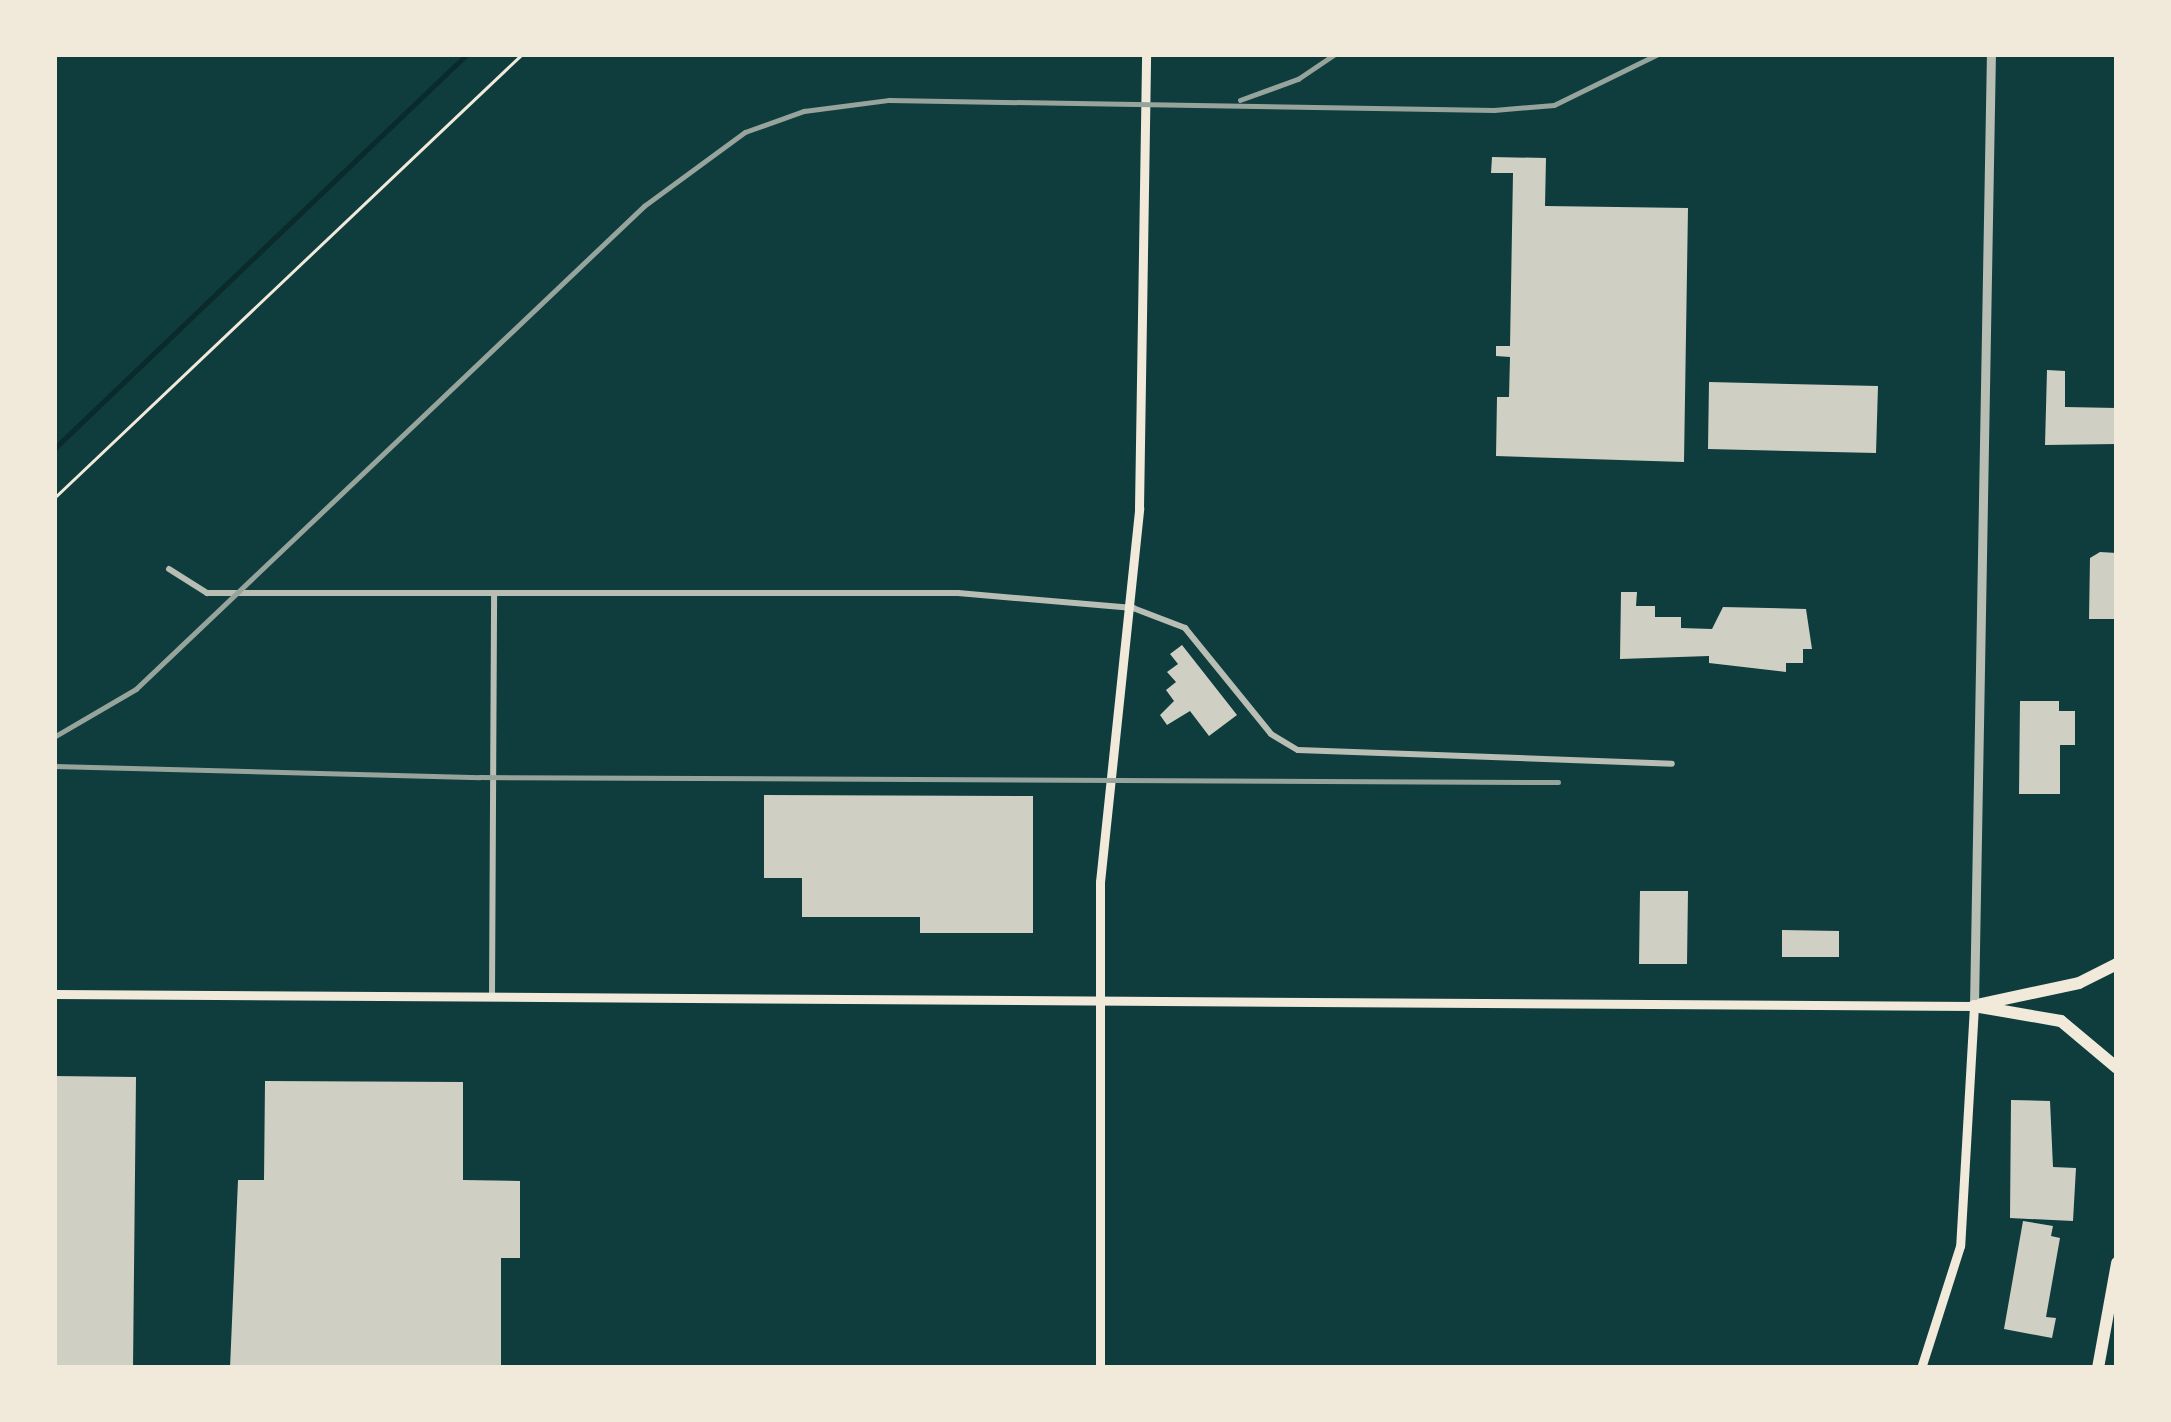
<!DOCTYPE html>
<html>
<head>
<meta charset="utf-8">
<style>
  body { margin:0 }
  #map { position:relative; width:2171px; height:1422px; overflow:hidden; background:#0f3d3e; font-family:Overpass,sans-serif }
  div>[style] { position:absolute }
  .stream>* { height:4.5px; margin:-2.25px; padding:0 2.25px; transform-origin:2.25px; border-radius:2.25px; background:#0a2a2b }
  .building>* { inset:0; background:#cfcfc3 }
  .path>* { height:3px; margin:-1.5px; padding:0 1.5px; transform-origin:1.5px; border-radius:1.5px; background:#f1e9da }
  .minor>* { height:6px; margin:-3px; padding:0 3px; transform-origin:3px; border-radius:3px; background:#b8beb3 }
  .tertiary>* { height:9px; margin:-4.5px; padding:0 4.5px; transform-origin:4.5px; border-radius:4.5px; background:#b8beb3 }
  .secondary>* { height:9px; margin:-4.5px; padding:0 4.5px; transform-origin:4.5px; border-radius:4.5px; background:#f1e9da }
  .motorway>* { height:12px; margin:-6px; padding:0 6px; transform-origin:6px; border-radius:6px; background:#f1e9da }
  .rail>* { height:4.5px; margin:-2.25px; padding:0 2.25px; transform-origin:2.25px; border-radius:2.25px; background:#97a49c }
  span { translate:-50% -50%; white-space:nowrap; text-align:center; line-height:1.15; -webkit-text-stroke:12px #f1e9da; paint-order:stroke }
  .frame { position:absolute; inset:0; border:57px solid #f1e9da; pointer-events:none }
</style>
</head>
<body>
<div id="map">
  <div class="stream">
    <i style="left:54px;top:449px;width:571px;rotate:-43.72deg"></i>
  </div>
  <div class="building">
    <i style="clip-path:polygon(1492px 157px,1546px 158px,1545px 206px,1688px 208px,1684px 462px,1496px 456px,1497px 397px,1509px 397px,1510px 357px,1496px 356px,1496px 346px,1510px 346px,1513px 173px,1491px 173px)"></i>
    <i style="clip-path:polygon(2047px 370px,2065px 371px,2065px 407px,2117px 408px,2117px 444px,2045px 445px)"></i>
    <i style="clip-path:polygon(1709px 382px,1878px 386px,1876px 453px,1708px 449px)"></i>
    <i style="clip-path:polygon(2100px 552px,2117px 553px,2117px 619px,2089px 619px,2090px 558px)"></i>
    <i style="clip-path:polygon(1621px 592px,1637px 592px,1636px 606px,1655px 606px,1655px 617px,1681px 617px,1681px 628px,1712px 629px,1723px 607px,1806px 609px,1812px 649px,1803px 649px,1803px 663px,1786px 663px,1786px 672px,1709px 663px,1709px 656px,1620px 659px)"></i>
    <i style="clip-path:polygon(1182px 645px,1237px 715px,1209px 736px,1190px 711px,1167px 725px,1160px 715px,1174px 701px,1166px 690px,1176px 682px,1167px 672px,1178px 664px,1170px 654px)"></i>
    <i style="clip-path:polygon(2020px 701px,2059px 701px,2059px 711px,2075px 711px,2075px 745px,2060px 745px,2060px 794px,2019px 794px)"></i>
    <i style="clip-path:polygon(764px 795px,1033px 796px,1033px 933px,920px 933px,920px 917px,802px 917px,802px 878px,764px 878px)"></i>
    <i style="clip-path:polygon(1640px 891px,1688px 891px,1687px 964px,1639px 964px)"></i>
    <i style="clip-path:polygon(1782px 930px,1839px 931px,1839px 957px,1782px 957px)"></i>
    <i style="clip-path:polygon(54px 1076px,136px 1077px,133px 1368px,54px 1368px)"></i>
    <i style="clip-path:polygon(265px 1081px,463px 1082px,463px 1180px,520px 1181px,520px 1258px,501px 1258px,501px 1368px,230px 1368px,238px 1180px,264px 1180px)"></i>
    <i style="clip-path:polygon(2011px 1100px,2050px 1101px,2053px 1167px,2076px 1168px,2073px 1221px,2010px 1218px)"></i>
    <i style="clip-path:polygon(2023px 1221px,2053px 1226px,2051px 1236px,2060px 1238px,2046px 1317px,2056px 1318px,2052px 1338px,2004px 1329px)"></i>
  </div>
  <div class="path">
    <i style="left:54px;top:498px;width:645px;rotate:-43.49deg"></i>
  </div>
  <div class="minor">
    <i style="left:169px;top:569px;width:45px;rotate:32.3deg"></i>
    <i style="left:207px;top:593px;width:751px"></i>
    <i style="left:958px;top:593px;width:176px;rotate:4.9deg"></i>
    <i style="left:1133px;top:608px;width:56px;rotate:21deg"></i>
    <i style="left:1185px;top:628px;width:136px;rotate:50.9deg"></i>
    <i style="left:1271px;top:734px;width:31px;rotate:31deg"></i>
    <i style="left:1298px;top:750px;width:374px;rotate:2.1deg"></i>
    <i style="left:492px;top:996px;width:401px;rotate:-89.7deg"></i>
  </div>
  <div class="tertiary">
    <i style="left:1974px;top:1006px;width:952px;rotate:-88.98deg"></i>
  </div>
  <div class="secondary">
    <i style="left:54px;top:994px;width:1920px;rotate:0.36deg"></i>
    <i style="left:1974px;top:1006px;width:240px;rotate:93.3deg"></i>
    <i style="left:1960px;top:1246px;width:128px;rotate:107.7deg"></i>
    <i style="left:1100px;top:1368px;width:486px;rotate:-90deg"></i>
    <i style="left:1100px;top:882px;width:376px;rotate:-84deg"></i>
    <i style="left:1139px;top:508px;width:454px;rotate:-89.1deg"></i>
  </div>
  <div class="motorway">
    <i style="left:1981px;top:1004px;width:100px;rotate:-12.1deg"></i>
    <i style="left:2079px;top:983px;width:42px;rotate:-26.6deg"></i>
    <i style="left:1974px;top:1006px;width:88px;rotate:9.8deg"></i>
    <i style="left:2061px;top:1021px;width:73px;rotate:40deg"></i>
    <i style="left:2098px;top:1368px;width:107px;rotate:-79.7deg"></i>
  </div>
  <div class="rail">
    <i style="left:1240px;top:100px;width:62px;rotate:-19.9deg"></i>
    <i style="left:1298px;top:79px;width:45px;rotate:-34deg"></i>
    <i style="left:54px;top:737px;width:95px;rotate:-30.3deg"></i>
    <i style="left:136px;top:689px;width:701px;rotate:-43.55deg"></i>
    <i style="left:644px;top:206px;width:125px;rotate:-36.2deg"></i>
    <i style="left:745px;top:132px;width:63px;rotate:-19.6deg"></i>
    <i style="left:804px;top:111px;width:86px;rotate:-7.4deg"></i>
    <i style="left:889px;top:100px;width:605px;rotate:0.95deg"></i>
    <i style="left:1494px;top:110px;width:60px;rotate:-4.8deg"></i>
    <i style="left:1554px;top:105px;width:116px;rotate:-26.1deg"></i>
    <i style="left:54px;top:766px;width:426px;rotate:1.5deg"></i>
    <i style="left:480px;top:777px;width:1078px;rotate:0.27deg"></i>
  </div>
  <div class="frame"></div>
</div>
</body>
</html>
